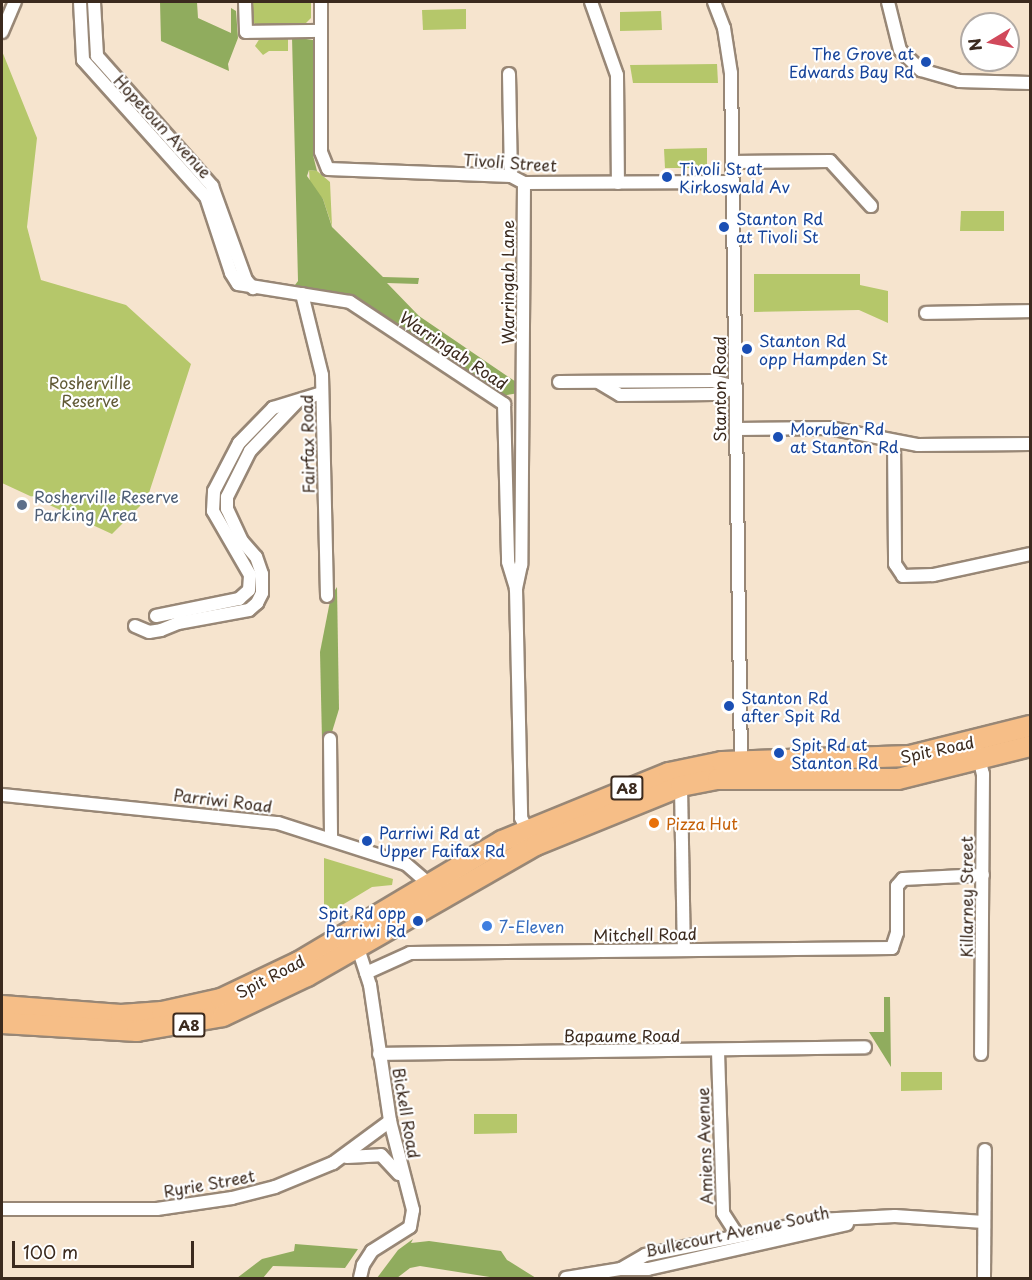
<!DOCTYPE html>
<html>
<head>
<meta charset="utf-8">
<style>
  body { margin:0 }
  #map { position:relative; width:1032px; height:1280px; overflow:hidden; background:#f6e4ce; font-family:"Playpen Sans",sans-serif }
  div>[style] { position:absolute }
  .green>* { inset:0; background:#b5c76a }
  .forest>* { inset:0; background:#90ac5e }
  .roads { filter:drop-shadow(2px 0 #988776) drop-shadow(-2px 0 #988776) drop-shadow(0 2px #988776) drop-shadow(0 -2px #988776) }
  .minor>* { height:12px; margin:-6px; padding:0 6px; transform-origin:6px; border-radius:6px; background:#fff }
  .trunk>* { height:20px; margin:-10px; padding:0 10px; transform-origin:10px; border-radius:10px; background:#f6be87 }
  .dots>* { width:16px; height:16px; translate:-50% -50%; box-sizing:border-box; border:3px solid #fff; border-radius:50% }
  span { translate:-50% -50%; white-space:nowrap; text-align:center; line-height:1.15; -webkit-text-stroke:4.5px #fff; paint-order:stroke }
  .shield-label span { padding:2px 4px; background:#fff; border:2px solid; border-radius:4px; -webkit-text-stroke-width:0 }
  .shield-label { font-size:15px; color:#3b2a1e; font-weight:700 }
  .transit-label { font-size:16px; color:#164399 }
  .right { translate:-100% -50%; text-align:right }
  .left { translate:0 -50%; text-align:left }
  .street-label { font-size:16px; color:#3b2a1e }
  .park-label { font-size:16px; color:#605935 }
  .service-label { font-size:16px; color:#4e5e75 }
  .food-label { font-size:16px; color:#c56008 }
  .shop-label { font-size:16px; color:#366cbe }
  .frame { position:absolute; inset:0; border:3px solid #3b2a1e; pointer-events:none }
  .north { position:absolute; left:960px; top:12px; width:60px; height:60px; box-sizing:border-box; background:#fff; border:2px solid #b1aaa5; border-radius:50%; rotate:260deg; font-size:16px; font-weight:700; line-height:24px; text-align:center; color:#3b2a1e }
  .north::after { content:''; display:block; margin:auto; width:21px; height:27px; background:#d1495b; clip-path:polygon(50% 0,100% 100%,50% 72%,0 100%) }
  .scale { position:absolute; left:12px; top:1241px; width:182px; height:27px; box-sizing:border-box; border:3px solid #3b2a1e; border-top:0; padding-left:8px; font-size:18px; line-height:21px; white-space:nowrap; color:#3b2a1e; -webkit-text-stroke:4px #fff; paint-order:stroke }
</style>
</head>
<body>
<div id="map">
  <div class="green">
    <i style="clip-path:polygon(251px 2px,311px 2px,311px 18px,302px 27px,258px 27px,251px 20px)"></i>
    <i style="clip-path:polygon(466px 9px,466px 29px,423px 30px,422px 10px)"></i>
    <i style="clip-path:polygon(661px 11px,662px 30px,620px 31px,620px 12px)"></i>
    <i style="clip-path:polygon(288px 37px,288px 51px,269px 51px,263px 55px,255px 46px,260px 38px)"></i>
    <i style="clip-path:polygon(2px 51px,37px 138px,27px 227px,41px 280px,126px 305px,191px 364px,147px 499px,112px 534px,2px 483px)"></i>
    <i style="clip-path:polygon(717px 64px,718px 83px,633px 83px,630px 65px)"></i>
    <i style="clip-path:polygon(707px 148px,707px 168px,665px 168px,664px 149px)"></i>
    <i style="clip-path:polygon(309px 170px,317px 171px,330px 182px,332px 226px,323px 199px,310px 185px)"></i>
    <i style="clip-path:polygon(961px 211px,1004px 211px,1004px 231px,960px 231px)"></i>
    <i style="clip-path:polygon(754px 274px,860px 274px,860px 285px,888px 291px,888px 323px,859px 310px,754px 312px)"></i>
    <i style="clip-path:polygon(324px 858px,393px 879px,392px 885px,372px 887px,324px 916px)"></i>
    <i style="clip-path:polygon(901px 1072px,942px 1072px,942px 1090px,901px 1091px)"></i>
    <i style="clip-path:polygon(474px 1114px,517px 1114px,517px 1133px,474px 1134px)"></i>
  </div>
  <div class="forest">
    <i style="clip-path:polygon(160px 2px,197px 2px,198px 18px,231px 33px,231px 8px,236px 11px,238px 38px,228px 64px,229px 71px,161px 41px)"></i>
    <i style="clip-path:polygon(292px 37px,313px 40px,313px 155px,317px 171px,309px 170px,307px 176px,323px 199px,332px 227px,383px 277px,419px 278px,418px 284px,387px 283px,419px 316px,519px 384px,519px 393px,501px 396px,350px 296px,295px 285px,298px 281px)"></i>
    <i style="clip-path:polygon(337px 587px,339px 709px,332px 732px,322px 740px,320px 652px,331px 596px)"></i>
    <i style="clip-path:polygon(884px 997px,890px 997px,891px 1067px,869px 1032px,884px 1032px)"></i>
    <i style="clip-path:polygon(413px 1239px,411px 1243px,429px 1241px,501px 1251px,507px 1260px,536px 1278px,496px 1278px,420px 1266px,410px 1268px,397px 1278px,377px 1278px,398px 1250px)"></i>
    <i style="clip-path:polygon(295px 1244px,358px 1249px,345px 1268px,273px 1266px,263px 1278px,237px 1278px,262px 1259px,294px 1251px)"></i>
  </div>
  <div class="roads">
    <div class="minor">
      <i style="left:80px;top:2px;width:58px;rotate:87deg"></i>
      <i style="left:83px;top:60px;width:184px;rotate:48.1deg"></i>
      <i style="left:206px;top:197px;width:80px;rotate:71.8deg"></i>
      <i style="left:231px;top:273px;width:13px;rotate:58deg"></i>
      <i style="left:238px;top:284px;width:113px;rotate:9.1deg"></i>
      <i style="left:350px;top:302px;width:185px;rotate:33.5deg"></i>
      <i style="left:504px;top:404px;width:158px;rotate:88.5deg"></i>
      <i style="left:508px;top:562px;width:28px;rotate:73deg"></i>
      <i style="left:94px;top:2px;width:54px;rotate:86.8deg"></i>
      <i style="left:97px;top:56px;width:174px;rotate:48.5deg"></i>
      <i style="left:212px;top:186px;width:100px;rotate:70.1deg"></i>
      <i style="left:246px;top:280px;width:11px;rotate:49deg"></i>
      <i style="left:245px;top:2px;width:30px;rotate:88deg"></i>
      <i style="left:246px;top:32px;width:75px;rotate:-0.8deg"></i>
      <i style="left:321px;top:2px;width:150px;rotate:90deg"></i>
      <i style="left:321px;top:152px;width:18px;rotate:68deg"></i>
      <i style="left:328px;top:169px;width:183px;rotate:2.2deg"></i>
      <i style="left:511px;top:176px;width:15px;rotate:28deg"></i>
      <i style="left:524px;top:183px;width:208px;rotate:-0.3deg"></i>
      <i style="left:591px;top:2px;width:77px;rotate:70.4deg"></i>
      <i style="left:617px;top:75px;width:108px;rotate:89.5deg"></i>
      <i style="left:714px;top:2px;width:28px;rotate:69deg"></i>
      <i style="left:724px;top:28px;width:46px;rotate:81.2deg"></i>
      <i style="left:731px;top:73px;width:693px;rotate:89.17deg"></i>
      <i style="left:888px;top:2px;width:49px;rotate:76deg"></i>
      <i style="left:900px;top:50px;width:29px;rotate:44deg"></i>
      <i style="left:921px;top:70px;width:40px;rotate:16deg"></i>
      <i style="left:959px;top:81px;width:71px;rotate:1.6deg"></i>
      <i style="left:2px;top:32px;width:33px;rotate:-67deg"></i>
      <i style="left:509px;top:74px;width:102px;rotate:88.9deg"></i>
      <i style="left:732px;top:162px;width:98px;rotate:-0.6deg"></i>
      <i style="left:830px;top:161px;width:61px;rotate:47.7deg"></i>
      <i style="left:524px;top:183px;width:382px;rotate:90.4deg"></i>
      <i style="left:521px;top:565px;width:25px;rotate:102deg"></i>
      <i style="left:516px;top:589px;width:229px;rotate:88.7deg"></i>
      <i style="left:521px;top:818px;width:21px;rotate:61deg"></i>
      <i style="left:302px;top:294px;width:83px;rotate:76.1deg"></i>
      <i style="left:322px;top:375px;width:221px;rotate:88.7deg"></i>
      <i style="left:926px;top:313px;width:104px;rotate:-1.1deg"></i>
      <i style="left:559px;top:382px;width:154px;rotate:-0.4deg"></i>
      <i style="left:713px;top:381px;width:24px;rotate:15deg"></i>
      <i style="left:600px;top:383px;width:23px;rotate:31deg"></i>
      <i style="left:620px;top:395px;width:94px;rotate:-0.6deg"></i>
      <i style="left:714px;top:394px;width:22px;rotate:-16deg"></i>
      <i style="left:736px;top:429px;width:93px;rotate:-0.6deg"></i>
      <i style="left:829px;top:428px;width:91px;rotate:10.8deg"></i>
      <i style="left:918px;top:445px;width:112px;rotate:-0.5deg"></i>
      <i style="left:894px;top:441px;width:123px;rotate:89.5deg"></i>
      <i style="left:895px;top:564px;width:14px;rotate:56deg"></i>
      <i style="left:903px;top:576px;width:30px;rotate:-2deg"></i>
      <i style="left:933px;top:575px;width:99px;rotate:-12.2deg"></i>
      <i style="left:156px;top:616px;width:85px;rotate:-11.6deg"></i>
      <i style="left:239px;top:599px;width:13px;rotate:-42deg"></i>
      <i style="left:249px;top:590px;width:15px;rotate:-86deg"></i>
      <i style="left:250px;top:575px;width:74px;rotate:-120deg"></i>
      <i style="left:213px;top:511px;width:20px;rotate:-87deg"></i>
      <i style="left:214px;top:491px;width:54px;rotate:-62.5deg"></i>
      <i style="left:239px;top:443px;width:49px;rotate:-45.8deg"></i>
      <i style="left:273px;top:408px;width:51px;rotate:-17deg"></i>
      <i style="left:135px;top:626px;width:15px;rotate:23deg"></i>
      <i style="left:149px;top:632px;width:12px;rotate:-9deg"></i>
      <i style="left:161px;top:630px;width:18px;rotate:-22deg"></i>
      <i style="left:178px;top:623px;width:72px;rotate:-10.4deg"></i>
      <i style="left:249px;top:610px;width:11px;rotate:-41deg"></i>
      <i style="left:257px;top:603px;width:11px;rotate:-63deg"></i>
      <i style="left:262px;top:593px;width:19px;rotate:-90deg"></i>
      <i style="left:262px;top:574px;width:18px;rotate:-109deg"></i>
      <i style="left:256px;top:557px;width:21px;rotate:-131deg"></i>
      <i style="left:242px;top:541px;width:35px;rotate:-115deg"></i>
      <i style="left:227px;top:509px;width:12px;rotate:-90deg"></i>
      <i style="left:227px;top:497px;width:51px;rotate:-63.4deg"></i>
      <i style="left:250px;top:451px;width:69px;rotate:-46.2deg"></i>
      <i style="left:330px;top:739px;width:100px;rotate:89.4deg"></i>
      <i style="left:978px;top:753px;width:22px;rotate:77deg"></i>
      <i style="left:983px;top:774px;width:280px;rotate:90.4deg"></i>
      <i style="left:681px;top:786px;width:164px;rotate:89deg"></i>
      <i style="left:2px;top:795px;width:277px;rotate:5.8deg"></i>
      <i style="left:278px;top:823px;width:134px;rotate:17.8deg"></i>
      <i style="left:406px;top:864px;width:28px;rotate:41deg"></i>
      <i style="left:356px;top:942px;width:45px;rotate:72deg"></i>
      <i style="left:370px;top:985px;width:137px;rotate:81.6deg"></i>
      <i style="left:390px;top:1121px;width:92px;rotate:75.5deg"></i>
      <i style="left:413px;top:1210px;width:17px;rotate:100deg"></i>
      <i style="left:410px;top:1227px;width:45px;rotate:147.7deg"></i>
      <i style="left:372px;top:1251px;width:17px;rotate:123deg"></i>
      <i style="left:363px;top:1265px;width:13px;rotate:103deg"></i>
      <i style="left:366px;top:973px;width:48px;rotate:-24.4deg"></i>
      <i style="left:410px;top:953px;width:482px;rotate:-0.6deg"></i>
      <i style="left:892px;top:948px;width:16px;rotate:-72deg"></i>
      <i style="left:897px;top:933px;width:47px;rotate:-90deg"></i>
      <i style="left:897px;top:886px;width:9px;rotate:-49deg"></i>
      <i style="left:903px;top:879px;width:80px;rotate:-2.9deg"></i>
      <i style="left:718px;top:1051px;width:162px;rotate:88.2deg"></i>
      <i style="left:723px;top:1213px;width:27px;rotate:57deg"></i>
      <i style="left:379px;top:1054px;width:486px;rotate:-0.8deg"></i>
      <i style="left:347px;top:1157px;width:34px;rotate:-3deg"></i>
      <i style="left:381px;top:1155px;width:26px;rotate:47deg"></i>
      <i style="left:2px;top:1209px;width:155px"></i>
      <i style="left:157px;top:1209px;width:76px;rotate:-8.3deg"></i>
      <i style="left:232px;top:1198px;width:44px;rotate:-14.3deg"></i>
      <i style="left:275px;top:1187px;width:63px;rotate:-22.5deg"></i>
      <i style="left:333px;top:1163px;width:71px;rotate:-36.4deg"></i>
      <i style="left:621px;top:1269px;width:28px;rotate:-30deg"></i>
      <i style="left:645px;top:1255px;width:177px;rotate:-11.4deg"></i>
      <i style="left:818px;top:1220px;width:77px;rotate:-3deg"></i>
      <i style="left:895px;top:1216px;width:89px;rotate:3.9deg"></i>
      <i style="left:566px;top:1278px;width:56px;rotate:-9.3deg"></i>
      <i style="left:621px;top:1269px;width:27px"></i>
      <i style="left:648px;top:1269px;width:204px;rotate:-12.7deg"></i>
      <i style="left:984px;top:1278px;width:128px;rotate:-89.6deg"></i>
    </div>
    <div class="trunk">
      <i style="left:2px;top:1006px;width:119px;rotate:4.3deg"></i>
      <i style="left:121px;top:1015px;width:41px;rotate:-4.2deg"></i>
      <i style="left:162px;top:1012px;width:60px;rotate:-12.4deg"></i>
      <i style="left:221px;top:999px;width:86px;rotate:-25.4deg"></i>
      <i style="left:299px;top:962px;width:236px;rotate:-30.8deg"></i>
      <i style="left:502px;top:841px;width:180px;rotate:-22.2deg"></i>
      <i style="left:669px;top:773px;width:54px;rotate:-11.7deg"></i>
      <i style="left:722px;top:762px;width:188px;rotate:-1.8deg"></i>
      <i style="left:910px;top:756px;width:124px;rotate:-14deg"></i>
      <i style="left:2px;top:1023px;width:135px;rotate:3.4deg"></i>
      <i style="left:137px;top:1031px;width:87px;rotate:-9.9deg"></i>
      <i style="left:223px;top:1016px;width:93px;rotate:-25.5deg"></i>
      <i style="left:307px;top:976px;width:264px;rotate:-29.8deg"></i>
      <i style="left:536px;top:845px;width:157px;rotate:-22.1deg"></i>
      <i style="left:681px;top:786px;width:38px;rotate:-11deg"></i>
      <i style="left:718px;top:779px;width:180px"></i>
      <i style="left:898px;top:779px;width:136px;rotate:-14deg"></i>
    </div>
  </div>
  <div class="dots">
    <i style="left:926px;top:62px;background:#1a4fb4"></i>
    <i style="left:667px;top:177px;background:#1a4fb4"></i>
    <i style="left:724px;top:227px;background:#1a4fb4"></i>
    <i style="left:747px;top:349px;background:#1a4fb4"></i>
    <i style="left:778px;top:437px;background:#1a4fb4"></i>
    <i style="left:22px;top:505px;background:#5c6f8a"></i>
    <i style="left:729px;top:706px;background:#1a4fb4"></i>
    <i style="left:779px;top:753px;background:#1a4fb4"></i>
    <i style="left:654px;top:823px;background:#e8710a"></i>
    <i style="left:367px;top:841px;background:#1a4fb4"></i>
    <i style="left:418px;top:921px;background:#1a4fb4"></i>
    <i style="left:487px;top:926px;background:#3f7fe0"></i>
  </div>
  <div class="shield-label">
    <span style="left:627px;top:788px">A8</span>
    <span style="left:189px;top:1025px">A8</span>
  </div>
  <div class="transit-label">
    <span class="right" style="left:914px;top:62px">The Grove at<br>Edwards Bay Rd</span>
    <span class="left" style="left:679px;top:177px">Tivoli St at<br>Kirkoswald Av</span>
    <span class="left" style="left:736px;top:227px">Stanton Rd<br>at Tivoli St</span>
    <span class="left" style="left:759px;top:349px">Stanton Rd<br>opp Hampden St</span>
    <span class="left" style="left:790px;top:437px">Moruben Rd<br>at Stanton Rd</span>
    <span class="left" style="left:741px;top:706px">Stanton Rd<br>after Spit Rd</span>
    <span class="left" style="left:791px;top:753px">Spit Rd at<br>Stanton Rd</span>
    <span class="left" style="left:379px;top:841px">Parriwi Rd at<br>Upper Faifax Rd</span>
    <span class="right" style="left:406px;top:921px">Spit Rd opp<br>Parriwi Rd</span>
  </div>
  <div class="street-label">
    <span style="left:163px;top:126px;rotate:47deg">Hopetoun Avenue</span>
    <span style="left:510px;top:162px;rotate:4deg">Tivoli Street</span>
    <span style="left:507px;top:282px;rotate:-90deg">Warringah Lane</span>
    <span style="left:454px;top:350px;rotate:34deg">Warringah Road</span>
    <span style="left:719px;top:389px;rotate:-90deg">Stanton Road</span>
    <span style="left:307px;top:444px;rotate:-91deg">Fairfax Road</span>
    <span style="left:937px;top:749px;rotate:-12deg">Spit Road</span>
    <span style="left:223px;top:800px;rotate:7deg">Parriwi Road</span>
    <span style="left:966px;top:897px;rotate:-90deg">Killarney Street</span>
    <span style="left:645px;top:934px;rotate:-1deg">Mitchell Road</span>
    <span style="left:270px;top:976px;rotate:-27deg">Spit Road</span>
    <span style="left:622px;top:1035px">Bapaume Road</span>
    <span style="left:407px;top:1113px;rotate:80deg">Bickell Road</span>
    <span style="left:704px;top:1146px;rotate:-92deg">Amiens Avenue</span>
    <span style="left:209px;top:1183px;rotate:-10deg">Ryrie Street</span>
    <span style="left:737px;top:1231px;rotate:-12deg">Bullecourt Avenue South</span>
  </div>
  <div class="park-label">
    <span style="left:90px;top:391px">Rosherville<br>Reserve</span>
  </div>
  <div class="service-label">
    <span class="left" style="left:34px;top:505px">Rosherville Reserve<br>Parking Area</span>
  </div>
  <div class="food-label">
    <span class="left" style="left:666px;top:823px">Pizza Hut</span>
  </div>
  <div class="shop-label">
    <span class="left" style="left:499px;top:926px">7-Eleven</span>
  </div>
  <div class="frame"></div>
  <div class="north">N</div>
  <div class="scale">100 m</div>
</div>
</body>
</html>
